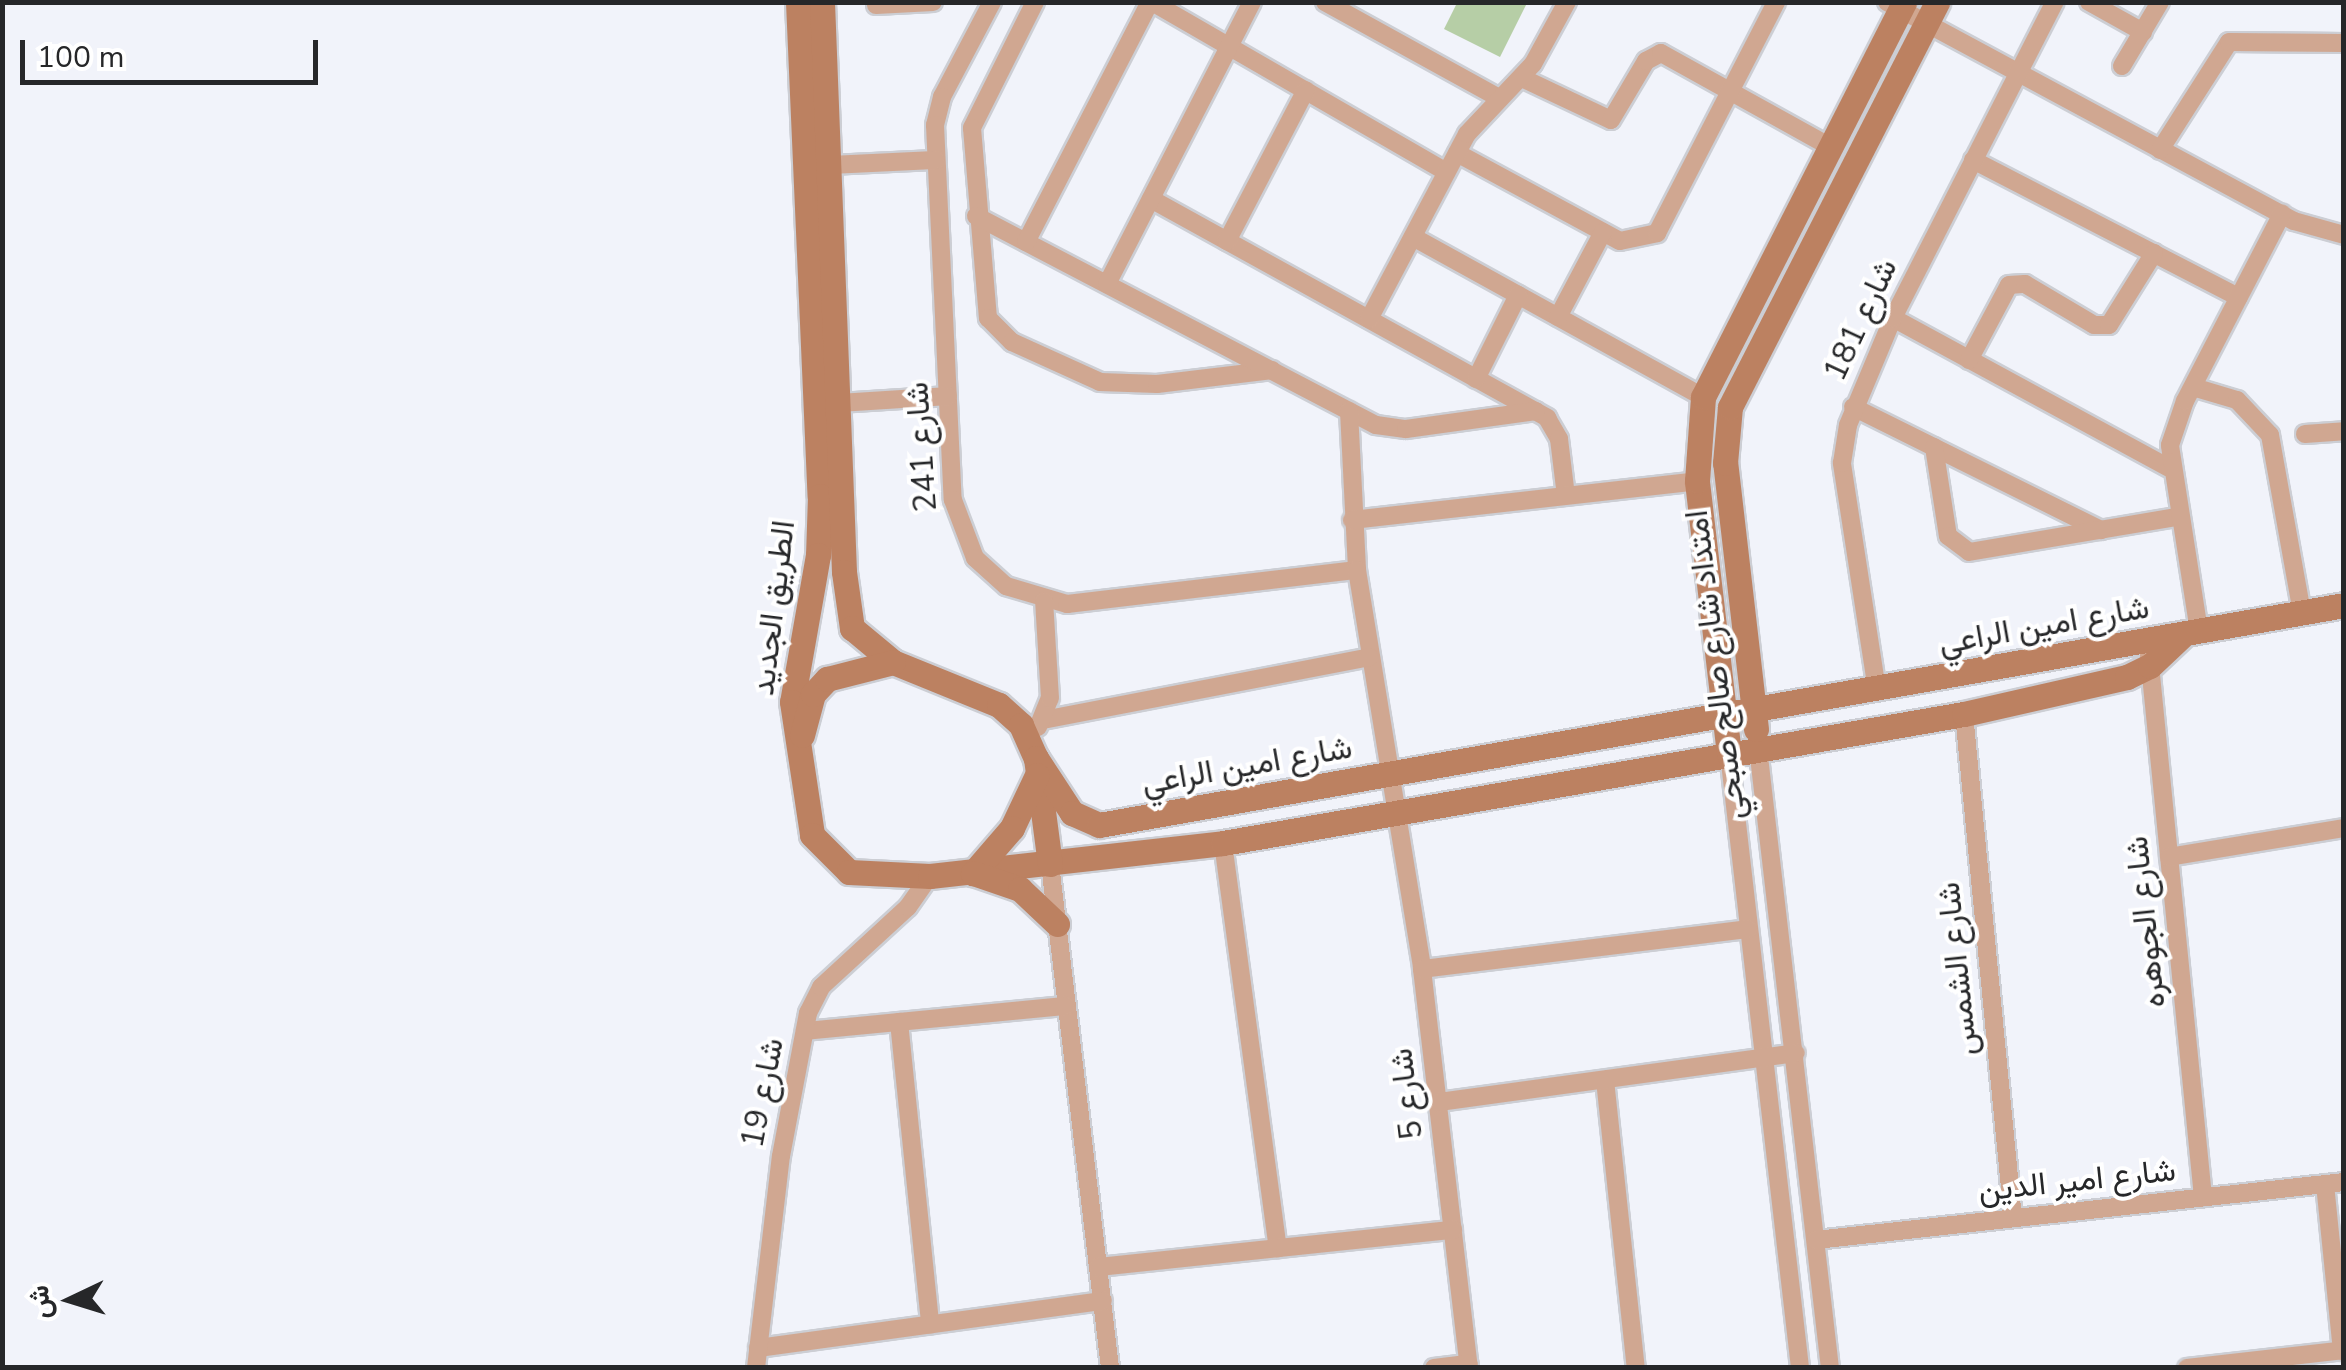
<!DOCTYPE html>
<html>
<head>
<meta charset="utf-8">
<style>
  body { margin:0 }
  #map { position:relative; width:2346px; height:1370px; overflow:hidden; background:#f1f3fa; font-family:"Nunito Sans",Vazirmatn,sans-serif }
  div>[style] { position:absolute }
  .green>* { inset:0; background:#b6cea6 }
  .roads { filter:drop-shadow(2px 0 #ccced4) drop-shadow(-2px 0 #ccced4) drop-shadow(0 2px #ccced4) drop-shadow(0 -2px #ccced4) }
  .street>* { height:18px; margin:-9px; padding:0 9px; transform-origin:9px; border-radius:9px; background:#d0a791 }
  .secondary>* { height:25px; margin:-12.5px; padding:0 12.5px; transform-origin:12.5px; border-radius:12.5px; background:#bc8161 }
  span { translate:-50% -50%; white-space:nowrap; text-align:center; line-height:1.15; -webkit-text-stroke:8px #fff; paint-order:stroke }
  .street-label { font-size:32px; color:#262729 }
  .frame { position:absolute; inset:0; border:5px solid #262729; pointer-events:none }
  .north { position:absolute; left:20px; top:1250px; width:100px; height:100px; -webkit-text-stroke:8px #fff; paint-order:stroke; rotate:266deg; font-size:28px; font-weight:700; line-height:40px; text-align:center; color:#262729 }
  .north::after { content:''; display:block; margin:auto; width:35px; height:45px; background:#262729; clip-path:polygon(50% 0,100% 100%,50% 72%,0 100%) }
  .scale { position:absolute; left:20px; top:40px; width:298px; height:45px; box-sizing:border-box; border:5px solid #262729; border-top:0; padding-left:12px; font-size:30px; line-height:35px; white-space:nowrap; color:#262729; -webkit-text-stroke:8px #fff; paint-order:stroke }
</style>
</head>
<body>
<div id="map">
  <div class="green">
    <i style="clip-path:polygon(1457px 3px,1457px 2px,1527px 3px,1500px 57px,1444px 29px)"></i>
  </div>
  <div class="roads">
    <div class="street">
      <i style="left:992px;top:2px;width:107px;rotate:117.8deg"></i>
      <i style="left:942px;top:97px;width:29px;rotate:104deg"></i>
      <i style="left:935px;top:125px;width:375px;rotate:87.3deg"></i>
      <i style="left:953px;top:500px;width:62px;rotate:69.2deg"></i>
      <i style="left:975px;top:558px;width:42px;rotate:42.1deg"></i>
      <i style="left:1006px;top:586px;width:64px;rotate:16.4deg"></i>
      <i style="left:1067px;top:604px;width:292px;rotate:-6.7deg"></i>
      <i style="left:1035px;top:2px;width:141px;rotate:116.6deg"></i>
      <i style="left:972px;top:128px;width:191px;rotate:85.2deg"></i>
      <i style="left:988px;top:318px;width:34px;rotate:45deg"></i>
      <i style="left:1012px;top:342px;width:97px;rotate:24.4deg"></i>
      <i style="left:1100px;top:382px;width:57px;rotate:2deg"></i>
      <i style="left:1157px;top:384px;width:116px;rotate:-6.9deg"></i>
      <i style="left:1152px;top:2px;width:340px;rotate:30deg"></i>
      <i style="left:1325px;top:2px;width:196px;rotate:28.9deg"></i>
      <i style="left:1887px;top:2px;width:462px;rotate:28.3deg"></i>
      <i style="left:2294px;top:221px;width:52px;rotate:15.6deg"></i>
      <i style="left:2089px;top:2px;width:62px;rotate:29.1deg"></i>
      <i style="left:876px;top:5px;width:57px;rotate:-3deg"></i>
      <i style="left:2122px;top:66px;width:74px;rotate:-59.3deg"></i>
      <i style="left:1522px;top:78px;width:98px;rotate:25.3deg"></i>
      <i style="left:1611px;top:120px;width:69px;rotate:-59.3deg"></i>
      <i style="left:1646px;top:61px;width:17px;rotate:-28deg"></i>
      <i style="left:1661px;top:53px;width:192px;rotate:29deg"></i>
      <i style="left:2160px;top:150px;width:128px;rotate:-57.4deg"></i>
      <i style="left:2229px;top:42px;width:115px;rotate:0.5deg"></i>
      <i style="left:1457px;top:153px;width:185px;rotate:28.4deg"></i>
      <i style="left:1620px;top:241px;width:38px;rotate:-12deg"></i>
      <i style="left:1657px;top:233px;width:260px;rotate:-62.7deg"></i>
      <i style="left:1973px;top:160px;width:299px;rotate:27.3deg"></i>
      <i style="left:829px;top:165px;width:107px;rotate:-2.7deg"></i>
      <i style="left:1151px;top:199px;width:453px;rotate:28.9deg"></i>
      <i style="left:1547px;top:418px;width:24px;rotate:60deg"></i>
      <i style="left:1559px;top:439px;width:57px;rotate:83deg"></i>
      <i style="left:976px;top:216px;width:451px;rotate:27.6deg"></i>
      <i style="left:1376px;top:425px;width:30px;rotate:8deg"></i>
      <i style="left:1406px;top:429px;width:131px;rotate:-7.9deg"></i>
      <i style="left:1413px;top:237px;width:331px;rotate:28.9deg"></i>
      <i style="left:1227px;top:241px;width:170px;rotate:-62.4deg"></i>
      <i style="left:1026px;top:242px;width:270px;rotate:-62.7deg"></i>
      <i style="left:1107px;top:284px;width:317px;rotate:-62.8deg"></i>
      <i style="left:1558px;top:317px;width:96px;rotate:-62.1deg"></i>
      <i style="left:1893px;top:318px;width:314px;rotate:28.5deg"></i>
      <i style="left:1369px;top:319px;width:209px;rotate:-62.1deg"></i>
      <i style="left:1467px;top:134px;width:96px;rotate:-46.7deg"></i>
      <i style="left:1533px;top:64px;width:71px;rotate:-61.3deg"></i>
      <i style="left:1969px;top:360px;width:85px;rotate:-61.9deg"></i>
      <i style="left:2009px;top:285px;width:16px;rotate:-4deg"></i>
      <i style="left:2025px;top:284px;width:80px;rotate:30.7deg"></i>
      <i style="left:2094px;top:325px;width:15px"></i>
      <i style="left:2109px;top:325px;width:85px;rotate:-58deg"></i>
      <i style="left:1476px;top:379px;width:94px;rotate:-63.4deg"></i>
      <i style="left:2193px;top:387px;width:46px;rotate:16.5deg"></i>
      <i style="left:2237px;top:400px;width:48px;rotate:46.7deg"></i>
      <i style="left:2270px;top:435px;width:180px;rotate:79.8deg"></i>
      <i style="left:840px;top:403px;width:108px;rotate:-3.7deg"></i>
      <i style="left:1853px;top:407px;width:277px;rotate:26.4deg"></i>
      <i style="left:1349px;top:411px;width:159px;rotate:87.1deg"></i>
      <i style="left:1357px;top:570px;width:404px;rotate:80.7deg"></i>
      <i style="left:1422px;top:969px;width:402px;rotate:83.3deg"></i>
      <i style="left:2305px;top:434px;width:39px;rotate:-4deg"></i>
      <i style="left:1934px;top:447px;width:90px;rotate:81.1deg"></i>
      <i style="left:1948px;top:536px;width:26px;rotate:37deg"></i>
      <i style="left:1969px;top:552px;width:211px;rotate:-9.6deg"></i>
      <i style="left:1352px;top:520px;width:347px;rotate:-6.4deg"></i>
      <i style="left:2199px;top:631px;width:188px;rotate:-98.9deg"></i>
      <i style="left:2170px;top:445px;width:46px;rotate:-71.2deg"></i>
      <i style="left:2185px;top:401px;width:211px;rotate:-62.6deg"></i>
      <i style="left:2149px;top:655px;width:545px;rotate:84.31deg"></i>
      <i style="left:1877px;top:690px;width:230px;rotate:-98.8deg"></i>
      <i style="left:1842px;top:463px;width:38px;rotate:-81deg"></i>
      <i style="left:1848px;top:425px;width:116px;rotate:-67.2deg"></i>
      <i style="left:1893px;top:318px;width:355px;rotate:-62.9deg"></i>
      <i style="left:1964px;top:714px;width:506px;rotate:84.45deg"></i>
      <i style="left:1043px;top:720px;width:332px;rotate:-10.9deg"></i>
      <i style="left:1038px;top:727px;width:31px;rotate:-68deg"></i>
      <i style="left:1050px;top:698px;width:97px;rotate:-93.5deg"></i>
      <i style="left:1758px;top:748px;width:624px;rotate:83.38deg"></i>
      <i style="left:1729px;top:754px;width:618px;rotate:83.4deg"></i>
      <i style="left:1223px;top:843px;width:409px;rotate:82.3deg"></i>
      <i style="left:2169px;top:857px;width:177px;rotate:-9.4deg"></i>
      <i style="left:1050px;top:864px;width:508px;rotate:83.21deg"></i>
      <i style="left:1422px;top:969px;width:329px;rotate:-7deg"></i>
      <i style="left:899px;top:1022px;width:304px;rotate:84.1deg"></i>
      <i style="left:805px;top:1031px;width:262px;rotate:-5.5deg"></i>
      <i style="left:1605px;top:1080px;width:290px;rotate:83.9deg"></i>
      <i style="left:1439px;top:1102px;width:360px;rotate:-7.8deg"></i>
      <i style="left:2325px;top:1184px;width:168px;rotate:84.2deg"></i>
      <i style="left:1816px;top:1240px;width:531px;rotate:-6.27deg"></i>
      <i style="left:1098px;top:1267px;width:357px;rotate:-6deg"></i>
      <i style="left:758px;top:1348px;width:348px;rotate:-7.8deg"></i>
      <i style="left:756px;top:1368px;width:213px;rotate:-83.3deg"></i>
      <i style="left:781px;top:1156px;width:146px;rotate:-79.3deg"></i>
      <i style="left:808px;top:1013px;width:29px;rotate:-63deg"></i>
      <i style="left:821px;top:987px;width:118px;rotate:-42.6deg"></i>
      <i style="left:908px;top:907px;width:38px;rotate:-55deg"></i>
      <i style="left:1434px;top:1368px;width:35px;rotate:-7deg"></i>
      <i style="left:2187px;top:1368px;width:158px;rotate:-6.5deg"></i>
    </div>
    <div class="secondary">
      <i style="left:798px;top:2px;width:494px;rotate:87.5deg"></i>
      <i style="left:820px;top:496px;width:59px;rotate:91.9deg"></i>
      <i style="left:818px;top:555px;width:149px;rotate:100deg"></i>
      <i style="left:792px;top:702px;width:134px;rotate:81.4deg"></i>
      <i style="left:812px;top:835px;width:52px;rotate:45deg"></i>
      <i style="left:849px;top:872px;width:81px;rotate:2.8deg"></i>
      <i style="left:930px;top:876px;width:295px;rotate:-6.4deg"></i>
      <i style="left:1223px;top:843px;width:752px;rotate:-9.88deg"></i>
      <i style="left:1964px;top:714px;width:167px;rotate:-12.8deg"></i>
      <i style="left:2127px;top:677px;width:25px;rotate:-26deg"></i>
      <i style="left:2150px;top:666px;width:47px;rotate:-43.3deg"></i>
      <i style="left:822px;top:2px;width:570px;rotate:87.79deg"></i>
      <i style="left:844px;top:572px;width:57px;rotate:81.9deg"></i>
      <i style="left:852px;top:628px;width:53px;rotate:39.7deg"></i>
      <i style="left:893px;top:662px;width:114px;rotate:22.1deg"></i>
      <i style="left:999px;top:705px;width:30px;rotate:42deg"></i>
      <i style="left:1021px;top:725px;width:36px;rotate:66deg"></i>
      <i style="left:1036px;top:758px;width:107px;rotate:82.5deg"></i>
      <i style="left:1756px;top:729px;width:268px;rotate:-96.6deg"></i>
      <i style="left:1725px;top:463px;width:56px;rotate:-84.9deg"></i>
      <i style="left:1730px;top:407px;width:455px;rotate:-62.9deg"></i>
      <i style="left:802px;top:735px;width:42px;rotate:-75deg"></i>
      <i style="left:813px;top:694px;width:21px;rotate:-47deg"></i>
      <i style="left:827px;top:679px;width:68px;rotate:-14.4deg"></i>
      <i style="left:1729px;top:754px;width:275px;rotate:-96.7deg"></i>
      <i style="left:1697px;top:481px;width:84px;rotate:-85.9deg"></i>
      <i style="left:1703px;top:397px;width:443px;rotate:-63deg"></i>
      <i style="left:1036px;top:758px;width:66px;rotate:56.8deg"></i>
      <i style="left:1072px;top:813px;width:30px;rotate:24deg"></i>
      <i style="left:1099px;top:825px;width:1264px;rotate:-10.02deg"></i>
      <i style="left:1037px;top:775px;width:59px;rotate:115.3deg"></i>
      <i style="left:1012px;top:828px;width:60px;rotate:130.9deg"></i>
      <i style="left:973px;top:873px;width:50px;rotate:18.8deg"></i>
      <i style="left:1020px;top:889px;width:51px;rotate:43.4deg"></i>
    </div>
  </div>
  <div class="street-label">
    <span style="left:1861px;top:320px;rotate:-65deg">شارع 181</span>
    <span style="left:922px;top:447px;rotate:-94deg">شارع 241</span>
    <span style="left:774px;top:608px;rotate:-83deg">الطريق الجديد</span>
    <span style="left:2044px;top:626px;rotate:-10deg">شارع امين الراعي</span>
    <span style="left:1716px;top:665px;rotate:-97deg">امتداد شارع صالح صبحي</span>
    <span style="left:1247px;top:766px;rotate:-10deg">شارع امين الراعي</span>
    <span style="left:2146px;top:922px;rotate:-96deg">شارع الجوهره</span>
    <span style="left:1958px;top:969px;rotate:-96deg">شارع الشمس</span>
    <span style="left:763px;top:1093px;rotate:-79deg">شارع 19</span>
    <span style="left:1407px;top:1094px;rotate:-97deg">شارع 5</span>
    <span style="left:2077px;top:1181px;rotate:-6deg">شارع امير الدين</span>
  </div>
  <div class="frame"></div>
  <div class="north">ش</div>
  <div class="scale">100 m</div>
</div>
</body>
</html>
